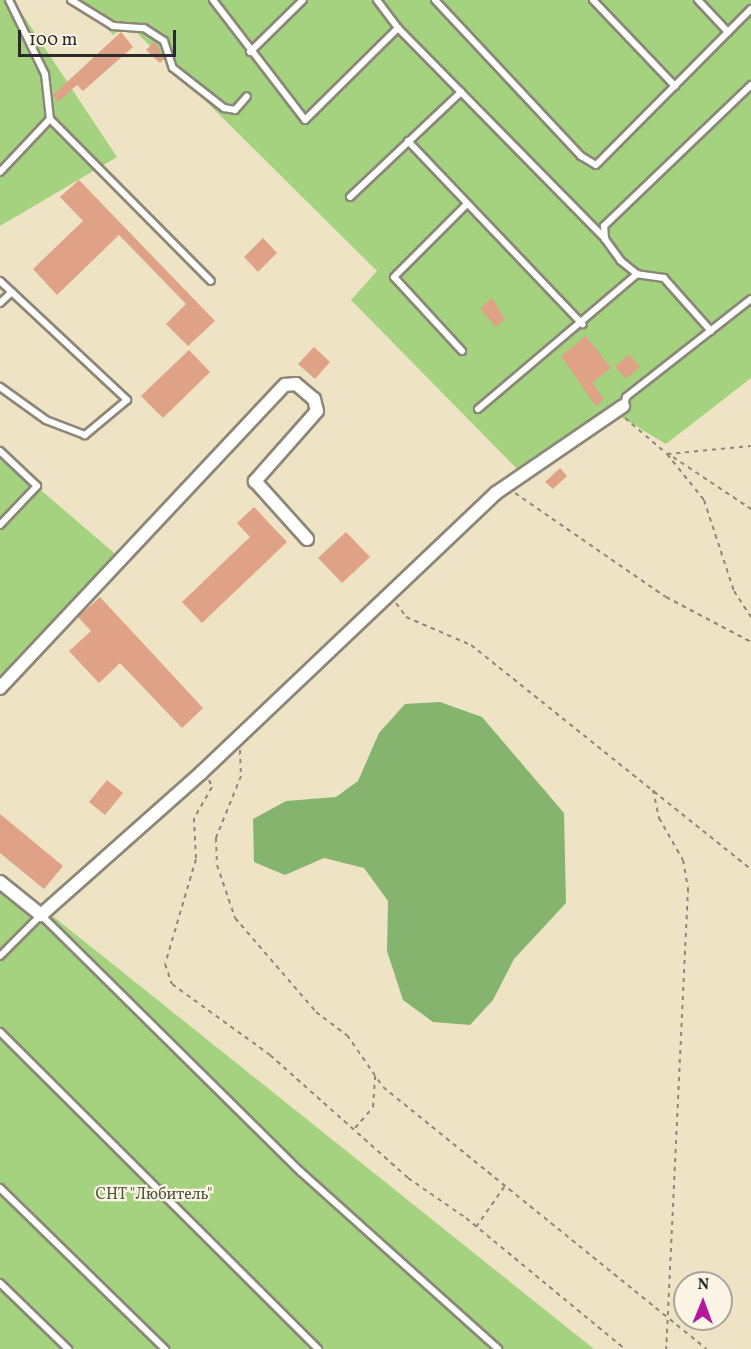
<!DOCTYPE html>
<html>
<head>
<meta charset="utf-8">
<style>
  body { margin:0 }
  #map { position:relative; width:751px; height:1349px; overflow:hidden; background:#eee3c4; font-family:Vollkorn,serif }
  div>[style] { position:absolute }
  .green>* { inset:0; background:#a5d27f }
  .forest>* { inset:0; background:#84b46e }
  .building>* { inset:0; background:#dfa287 }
  .path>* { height:2px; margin-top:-1px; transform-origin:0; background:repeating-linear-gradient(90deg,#8c8778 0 4.5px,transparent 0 9px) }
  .roads { filter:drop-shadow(2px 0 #8c8778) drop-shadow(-2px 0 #8c8778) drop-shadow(0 2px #8c8778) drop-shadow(0 -2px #8c8778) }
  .lane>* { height:6px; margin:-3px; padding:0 3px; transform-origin:3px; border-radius:3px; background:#fff }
  .street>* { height:12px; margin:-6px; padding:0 6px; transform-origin:6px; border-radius:6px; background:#fff }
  span { translate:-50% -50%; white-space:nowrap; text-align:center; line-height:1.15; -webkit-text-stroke:4.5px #fcf5e5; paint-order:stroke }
  .park-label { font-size:16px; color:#4a5540 }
  .north { position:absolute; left:673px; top:1271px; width:60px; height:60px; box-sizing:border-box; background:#fcf5e5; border:2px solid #a8a49b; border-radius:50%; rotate:1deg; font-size:16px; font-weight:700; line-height:24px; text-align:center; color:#2b2b2b }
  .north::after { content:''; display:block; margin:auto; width:21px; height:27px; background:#b5179e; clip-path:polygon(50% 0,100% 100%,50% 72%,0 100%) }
  .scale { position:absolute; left:18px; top:30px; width:158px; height:27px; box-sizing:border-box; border:3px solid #2b2b2b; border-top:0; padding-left:8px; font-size:18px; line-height:21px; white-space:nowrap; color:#2b2b2b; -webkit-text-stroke:4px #fcf5e5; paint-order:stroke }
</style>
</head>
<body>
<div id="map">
  <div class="green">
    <i style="clip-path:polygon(0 0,13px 0,117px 157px,0 226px)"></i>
    <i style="clip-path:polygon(79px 0,751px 0,751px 378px,666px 444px,611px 411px,524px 476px,351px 300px,377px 271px,128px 24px,113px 35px)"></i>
    <i style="clip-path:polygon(0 455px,120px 558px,0 681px)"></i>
    <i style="clip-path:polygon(0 874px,594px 1349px,0 1349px)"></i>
  </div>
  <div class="forest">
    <i style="clip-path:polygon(440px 702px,482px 717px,564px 813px,566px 903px,514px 959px,493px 1000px,470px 1025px,433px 1022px,403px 1000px,387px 951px,388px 901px,364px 868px,324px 858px,285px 875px,254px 862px,253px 819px,286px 801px,336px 797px,358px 781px,379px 733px,405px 704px)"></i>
  </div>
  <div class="building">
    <i style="clip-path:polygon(121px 32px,133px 47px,83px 91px,77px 85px,58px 102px,53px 95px)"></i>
    <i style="clip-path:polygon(155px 41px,164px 59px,160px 63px,146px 50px)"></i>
    <i style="clip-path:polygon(79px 180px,215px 321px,188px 346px,166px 324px,186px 304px,119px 235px,57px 295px,33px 269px,83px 221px,60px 197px)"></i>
    <i style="clip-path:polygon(263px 238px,277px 253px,258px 272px,244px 257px)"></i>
    <i style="clip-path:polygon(492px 298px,505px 320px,496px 327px,480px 309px)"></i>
    <i style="clip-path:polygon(586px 336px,611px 368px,592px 383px,604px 399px,596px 406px,561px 356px)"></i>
    <i style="clip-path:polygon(314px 347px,330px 362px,315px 379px,298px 364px)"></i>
    <i style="clip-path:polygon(189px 350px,210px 372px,163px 418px,141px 396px)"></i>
    <i style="clip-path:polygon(629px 354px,640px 367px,626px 379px,615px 367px)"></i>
    <i style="clip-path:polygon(560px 468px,567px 476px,553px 489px,545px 482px)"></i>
    <i style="clip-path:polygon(254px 507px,287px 542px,202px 623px,182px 602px,250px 537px,237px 523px)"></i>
    <i style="clip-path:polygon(346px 532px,370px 557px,342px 583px,318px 558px)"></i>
    <i style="clip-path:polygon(100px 597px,203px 708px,182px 728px,120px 663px,99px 683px,69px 651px,91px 631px,78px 617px)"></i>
    <i style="clip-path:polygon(107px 780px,123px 793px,105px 815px,89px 802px)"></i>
    <i style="clip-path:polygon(0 814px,63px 866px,44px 889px,0 853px)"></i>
  </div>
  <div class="path">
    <i style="left:625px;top:418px;width:55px;rotate:40.6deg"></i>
    <i style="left:667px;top:454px;width:84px;rotate:-5.4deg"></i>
    <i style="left:667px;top:454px;width:59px;rotate:51.2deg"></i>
    <i style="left:704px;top:500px;width:96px;rotate:71.8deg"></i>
    <i style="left:734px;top:591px;width:31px;rotate:57deg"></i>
    <i style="left:673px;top:457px;width:94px;rotate:33.7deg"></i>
    <i style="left:515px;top:493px;width:183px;rotate:34.6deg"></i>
    <i style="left:666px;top:597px;width:96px;rotate:27.9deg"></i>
    <i style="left:396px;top:603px;width:17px;rotate:54deg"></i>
    <i style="left:406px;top:617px;width:71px;rotate:23.3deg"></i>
    <i style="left:471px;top:645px;width:359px;rotate:38.7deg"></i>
    <i style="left:240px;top:750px;width:26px;rotate:88deg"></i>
    <i style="left:241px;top:776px;width:67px;rotate:112deg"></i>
    <i style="left:216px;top:838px;width:27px;rotate:88deg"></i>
    <i style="left:217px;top:865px;width:56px;rotate:71.2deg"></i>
    <i style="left:235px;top:918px;width:124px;rotate:49.2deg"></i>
    <i style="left:316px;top:1012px;width:39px;rotate:37deg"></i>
    <i style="left:347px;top:1035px;width:63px;rotate:55.3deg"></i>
    <i style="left:383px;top:1087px;width:416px;rotate:39deg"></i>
    <i style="left:209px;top:780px;width:8px;rotate:67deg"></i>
    <i style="left:212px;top:787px;width:36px;rotate:120deg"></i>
    <i style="left:194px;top:818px;width:41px;rotate:87.2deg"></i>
    <i style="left:196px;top:859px;width:109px;rotate:106.4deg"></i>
    <i style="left:165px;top:964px;width:21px;rotate:71deg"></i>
    <i style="left:172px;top:984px;width:121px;rotate:35.9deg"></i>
    <i style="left:270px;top:1055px;width:185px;rotate:41.7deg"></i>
    <i style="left:408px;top:1178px;width:70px;rotate:34.6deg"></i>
    <i style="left:466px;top:1218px;width:206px;rotate:39.5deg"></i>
    <i style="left:653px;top:790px;width:29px;rotate:78deg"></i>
    <i style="left:659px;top:818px;width:48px;rotate:60.3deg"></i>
    <i style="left:683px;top:860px;width:28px;rotate:80deg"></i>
    <i style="left:688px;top:888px;width:462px;rotate:92.7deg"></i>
    <i style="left:355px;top:1128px;width:28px;rotate:-49deg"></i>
    <i style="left:373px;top:1107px;width:32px;rotate:-86deg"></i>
    <i style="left:476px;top:1227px;width:49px;rotate:-55deg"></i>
  </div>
  <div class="roads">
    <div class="lane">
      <i style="left:9px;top:0;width:82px;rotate:64.1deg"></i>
      <i style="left:45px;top:74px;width:45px;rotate:83.7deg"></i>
      <i style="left:50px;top:119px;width:228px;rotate:45.2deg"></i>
      <i style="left:71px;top:0;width:49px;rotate:31.8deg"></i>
      <i style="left:113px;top:26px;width:31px;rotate:4deg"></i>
      <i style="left:144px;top:28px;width:24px;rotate:33deg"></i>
      <i style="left:164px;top:41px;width:28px;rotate:72deg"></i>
      <i style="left:173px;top:68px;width:65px;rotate:38.1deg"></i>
      <i style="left:224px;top:108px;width:11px;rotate:10deg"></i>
      <i style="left:235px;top:110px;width:18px;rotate:-49deg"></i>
      <i style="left:213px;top:0;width:151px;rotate:52.5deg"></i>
      <i style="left:305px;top:120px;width:131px;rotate:-44.7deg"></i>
      <i style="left:398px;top:28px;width:35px;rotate:-127deg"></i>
      <i style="left:435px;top:0;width:214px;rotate:46.9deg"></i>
      <i style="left:581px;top:156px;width:17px;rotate:31deg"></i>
      <i style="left:596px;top:165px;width:220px;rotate:-45.2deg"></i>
      <i style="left:593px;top:0;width:119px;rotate:46.4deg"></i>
      <i style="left:698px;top:0;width:44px;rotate:46.8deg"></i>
      <i style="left:398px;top:28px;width:296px;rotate:45.5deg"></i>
      <i style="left:250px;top:52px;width:74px;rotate:-44.5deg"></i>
      <i style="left:408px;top:141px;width:253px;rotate:46.4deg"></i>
      <i style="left:0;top:172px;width:73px;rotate:-46.7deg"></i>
      <i style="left:350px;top:197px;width:153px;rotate:-43.4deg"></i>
      <i style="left:0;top:281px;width:174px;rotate:43.1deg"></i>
      <i style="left:127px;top:400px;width:55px;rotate:140.2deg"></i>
      <i style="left:85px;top:435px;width:42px;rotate:-159deg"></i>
      <i style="left:46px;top:420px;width:57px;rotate:-144.3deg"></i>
      <i style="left:0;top:303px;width:16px;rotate:-43deg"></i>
      <i style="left:711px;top:331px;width:71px;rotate:-131.6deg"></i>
      <i style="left:664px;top:278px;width:27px;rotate:-172deg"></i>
      <i style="left:637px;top:274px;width:21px;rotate:-141deg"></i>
      <i style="left:621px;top:261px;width:27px;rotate:-126deg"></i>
      <i style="left:605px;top:239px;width:13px;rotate:-94deg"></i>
      <i style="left:604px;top:226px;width:204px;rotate:-43.8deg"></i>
      <i style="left:462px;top:351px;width:100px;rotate:-132.6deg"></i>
      <i style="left:394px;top:277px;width:103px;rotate:-45deg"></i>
      <i style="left:624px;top:406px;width:9px;rotate:-77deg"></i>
      <i style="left:626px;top:397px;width:159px;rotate:-38.1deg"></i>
      <i style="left:478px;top:409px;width:209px;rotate:-40.3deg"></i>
      <i style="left:0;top:451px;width:51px;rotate:43.4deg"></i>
      <i style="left:37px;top:486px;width:54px;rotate:133.5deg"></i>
      <i style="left:0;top:956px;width:58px;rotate:-45deg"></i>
      <i style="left:41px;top:915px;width:366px;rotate:44.7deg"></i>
      <i style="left:301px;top:1172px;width:265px;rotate:41.9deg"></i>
      <i style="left:0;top:1032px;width:449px;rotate:44.9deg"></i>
      <i style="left:0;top:1188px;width:231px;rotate:44.3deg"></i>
      <i style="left:0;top:1283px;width:95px;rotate:44.1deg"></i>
    </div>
    <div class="street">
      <i style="left:0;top:688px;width:416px;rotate:-46.8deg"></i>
      <i style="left:285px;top:385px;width:11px;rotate:-5deg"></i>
      <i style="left:296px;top:384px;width:23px;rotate:40deg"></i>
      <i style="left:314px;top:399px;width:12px;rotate:76deg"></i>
      <i style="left:317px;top:411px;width:94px;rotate:131.5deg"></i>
      <i style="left:255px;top:481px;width:78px;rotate:48.1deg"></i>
      <i style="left:0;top:882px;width:53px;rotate:38.8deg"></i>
      <i style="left:41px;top:915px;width:214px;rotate:-41.6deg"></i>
      <i style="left:201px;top:773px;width:407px;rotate:-43.5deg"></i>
      <i style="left:496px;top:493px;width:154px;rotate:-34.4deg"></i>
    </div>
  </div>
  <div class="park-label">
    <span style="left:154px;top:1195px">СНТ "Любитель"</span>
  </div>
  <div class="north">N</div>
  <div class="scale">100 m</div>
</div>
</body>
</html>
